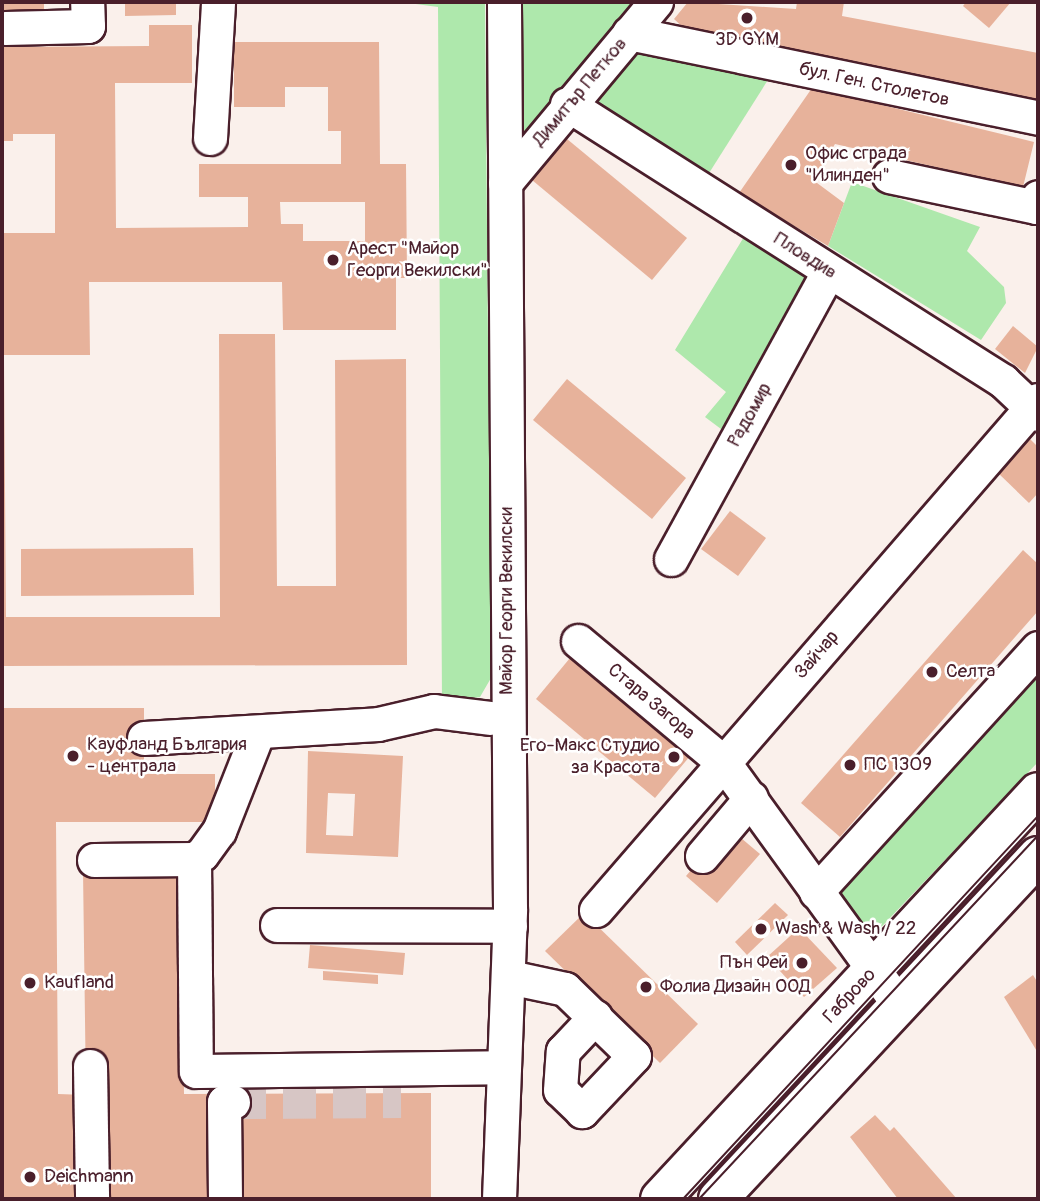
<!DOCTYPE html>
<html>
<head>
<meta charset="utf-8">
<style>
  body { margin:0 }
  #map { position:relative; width:1040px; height:1201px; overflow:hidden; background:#faf0eb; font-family:Pangolin,sans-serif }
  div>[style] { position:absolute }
  .green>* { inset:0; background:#aee8ac }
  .building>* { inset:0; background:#e7b29b }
  .minor-tunnel>* { height:33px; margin-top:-16.5px; transform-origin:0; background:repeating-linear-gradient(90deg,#d7c6c5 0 33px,transparent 0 50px) }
  .roads { filter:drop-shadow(2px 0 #4a1f2b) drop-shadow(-2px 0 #4a1f2b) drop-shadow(0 2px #4a1f2b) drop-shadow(0 -2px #4a1f2b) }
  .minor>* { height:33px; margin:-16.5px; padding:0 16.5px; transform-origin:16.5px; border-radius:16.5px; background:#fff }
  .major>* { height:38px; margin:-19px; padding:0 19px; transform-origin:19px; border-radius:19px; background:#fff }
  .tram>* { height:2px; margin:-1px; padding:0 1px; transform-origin:1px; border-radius:1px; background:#4a1f2b }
  .dots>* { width:19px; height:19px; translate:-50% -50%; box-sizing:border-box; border:4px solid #fff; border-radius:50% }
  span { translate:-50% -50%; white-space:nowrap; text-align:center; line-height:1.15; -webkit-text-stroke:5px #fff; paint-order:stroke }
  .poi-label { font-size:19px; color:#4a1f2b }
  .left { translate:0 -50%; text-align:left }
  .right { translate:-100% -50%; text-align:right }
  .street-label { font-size:19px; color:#4a1f2b }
  .frame { position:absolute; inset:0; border:4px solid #4a1f2b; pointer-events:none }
</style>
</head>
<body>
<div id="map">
  <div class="green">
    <i style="clip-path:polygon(401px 2px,485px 2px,491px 678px,480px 697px,442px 702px,438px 7px)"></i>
    <i style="clip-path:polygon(523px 2px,645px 2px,521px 143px)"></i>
    <i style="clip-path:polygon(633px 43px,778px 64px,704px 181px,582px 101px)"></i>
    <i style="clip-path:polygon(852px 182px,980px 227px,967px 251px,1004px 287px,1006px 303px,981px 340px,828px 246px)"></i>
    <i style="clip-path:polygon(750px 227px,823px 272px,733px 438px,705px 417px,726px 392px,675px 350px)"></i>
    <i style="clip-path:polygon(1038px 659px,1038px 762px,870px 939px,829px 888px)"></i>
  </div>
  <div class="building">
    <i style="clip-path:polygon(44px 2px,44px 17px,2px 19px,2px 3px)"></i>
    <i style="clip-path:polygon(125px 2px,176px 2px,176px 15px,125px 16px)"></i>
    <i style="clip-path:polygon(688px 2px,796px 9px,797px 2px,844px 2px,842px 16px,1038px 53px,1038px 100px,687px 31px,674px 19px)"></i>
    <i style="clip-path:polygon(966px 2px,1011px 2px,989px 28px,963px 6px)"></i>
    <i style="clip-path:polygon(evenodd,149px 25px,192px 25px,192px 83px,115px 83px,116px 228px,248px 227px,248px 197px,199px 197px,199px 164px,341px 164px,341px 131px,328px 131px,328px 87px,285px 87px,285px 107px,234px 107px,234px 42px,379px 42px,380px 164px,406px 164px,407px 278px,396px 278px,396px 330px,283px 330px,282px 282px,89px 282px,90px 355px,4px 355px,6px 617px,220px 617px,219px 334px,275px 334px,277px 586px,336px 586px,335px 360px,406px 359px,407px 665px,2px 666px,2px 233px,55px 233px,55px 134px,13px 134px,13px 141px,2px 141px,3px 47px,149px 46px,149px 25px,280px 202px,365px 202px,365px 241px,303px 241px,303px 224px,281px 224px,280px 202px)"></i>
    <i style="clip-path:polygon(812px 88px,1034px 142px,1023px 187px,835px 144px,813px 180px,844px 203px,828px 246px,739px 193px)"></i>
    <i style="clip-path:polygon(567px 139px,687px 238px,652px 280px,532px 180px)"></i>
    <i style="clip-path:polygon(1013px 326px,1038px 347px,1025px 373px,995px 349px)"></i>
    <i style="clip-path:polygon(567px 379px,686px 478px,652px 519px,533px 420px)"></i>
    <i style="clip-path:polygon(1030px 439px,1038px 447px,1038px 493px,1029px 503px,997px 472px)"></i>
    <i style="clip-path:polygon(730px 511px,766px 538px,738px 576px,701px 549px)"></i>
    <i style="clip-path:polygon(193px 548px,194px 595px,21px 596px,21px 549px)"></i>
    <i style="clip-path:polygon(1023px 550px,1038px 564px,1038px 611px,840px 837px,801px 803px)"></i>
    <i style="clip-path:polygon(570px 658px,690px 756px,655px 798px,536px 699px)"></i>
    <i style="clip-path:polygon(2px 708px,144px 708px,144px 774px,215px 774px,215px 822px,56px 822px,58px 1094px,86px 1095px,83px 871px,181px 870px,184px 1094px,431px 1093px,431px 1199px,2px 1199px)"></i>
    <i style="clip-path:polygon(evenodd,308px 751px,403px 756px,398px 857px,306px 853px,308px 751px,328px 793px,355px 794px,353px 836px,326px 835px,328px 793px)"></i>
    <i style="clip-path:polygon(728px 827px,760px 854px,717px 903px,686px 876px)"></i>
    <i style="clip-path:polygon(775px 903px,788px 915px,747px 955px,735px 942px)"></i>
    <i style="clip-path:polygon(584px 913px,698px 1024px,660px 1063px,545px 951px)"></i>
    <i style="clip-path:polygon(799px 928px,837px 968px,804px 997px,767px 957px)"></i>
    <i style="clip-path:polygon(310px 945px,405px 953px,403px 975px,308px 968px)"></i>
    <i style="clip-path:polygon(323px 971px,378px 975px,378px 984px,323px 980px)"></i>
    <i style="clip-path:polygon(1033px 975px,1038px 983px,1038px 1053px,1004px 997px)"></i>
    <i style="clip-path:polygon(875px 1115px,890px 1131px,894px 1127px,957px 1199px,898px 1199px,850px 1137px)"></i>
  </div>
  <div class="minor-tunnel">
    <i style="left:233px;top:1102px;width:168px;rotate:-0.3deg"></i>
  </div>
  <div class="roads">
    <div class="minor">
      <i style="left:5px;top:28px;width:83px;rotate:-1.4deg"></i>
      <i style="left:88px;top:26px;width:24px;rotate:-92deg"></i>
      <i style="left:629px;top:33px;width:418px;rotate:11.7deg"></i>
      <i style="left:567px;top:104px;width:517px;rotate:32.43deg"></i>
      <i style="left:1003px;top:381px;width:48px;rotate:43.3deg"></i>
      <i style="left:210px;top:138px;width:136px;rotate:-86.6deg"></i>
      <i style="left:889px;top:176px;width:150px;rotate:11.9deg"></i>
      <i style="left:1036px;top:207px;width:10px;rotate:-79deg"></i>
      <i style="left:505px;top:183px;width:236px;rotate:-50.2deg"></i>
      <i style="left:671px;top:559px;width:328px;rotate:-61.3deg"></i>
      <i style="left:578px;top:641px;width:190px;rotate:39.9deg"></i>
      <i style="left:724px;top:763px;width:300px;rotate:54.1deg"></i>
      <i style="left:144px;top:738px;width:234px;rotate:-3.4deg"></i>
      <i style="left:378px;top:724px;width:57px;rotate:-13.1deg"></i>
      <i style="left:434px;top:711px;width:56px;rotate:7.1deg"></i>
      <i style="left:702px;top:856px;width:76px;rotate:-49.8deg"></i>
      <i style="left:194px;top:859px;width:212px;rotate:89.5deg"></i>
      <i style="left:196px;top:1071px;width:308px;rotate:-0.7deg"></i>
      <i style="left:94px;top:860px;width:100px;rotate:-0.6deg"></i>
      <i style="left:194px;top:859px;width:9px;rotate:-32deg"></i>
      <i style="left:202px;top:854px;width:29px;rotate:-54deg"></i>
      <i style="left:219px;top:831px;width:106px;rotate:-68.5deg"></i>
      <i style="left:816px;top:892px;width:330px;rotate:-47.7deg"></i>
      <i style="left:596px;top:910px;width:675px;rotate:-49.09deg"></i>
      <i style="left:277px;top:925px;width:233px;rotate:0.2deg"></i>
      <i style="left:509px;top:977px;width:57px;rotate:12.1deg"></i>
      <i style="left:565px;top:989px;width:96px;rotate:44.2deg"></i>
      <i style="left:634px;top:1056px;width:76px;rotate:133.4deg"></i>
      <i style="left:582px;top:1111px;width:30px;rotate:-136deg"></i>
      <i style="left:560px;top:1090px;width:39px;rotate:-86deg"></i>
      <i style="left:563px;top:1051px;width:47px;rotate:-46.7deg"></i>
      <i style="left:90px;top:1066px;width:133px;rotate:89.1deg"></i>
      <i style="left:225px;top:1199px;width:97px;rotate:-90.6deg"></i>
      <i style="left:224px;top:1102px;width:9px"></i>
      <i style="left:499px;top:1199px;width:290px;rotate:-87.8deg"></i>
      <i style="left:510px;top:909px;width:907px;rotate:-90.38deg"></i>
    </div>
    <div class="major">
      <i style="left:660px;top:1199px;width:555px;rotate:-47.12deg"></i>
      <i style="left:718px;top:1199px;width:469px;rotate:-47deg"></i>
    </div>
  </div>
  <div class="tram">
    <i style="left:683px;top:1199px;width:522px;rotate:-47.17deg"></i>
    <i style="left:699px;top:1199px;width:497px;rotate:-47deg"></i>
  </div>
  <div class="dots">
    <i style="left:747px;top:18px;background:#4a1f2b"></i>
    <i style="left:791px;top:165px;background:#4a1f2b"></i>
    <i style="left:333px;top:260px;background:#4a1f2b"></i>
    <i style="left:932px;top:672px;background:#4a1f2b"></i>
    <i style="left:73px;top:756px;background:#4a1f2b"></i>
    <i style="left:674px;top:757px;background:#4a1f2b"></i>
    <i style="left:850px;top:765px;background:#4a1f2b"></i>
    <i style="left:761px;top:929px;background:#4a1f2b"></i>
    <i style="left:802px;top:963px;background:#4a1f2b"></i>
    <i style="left:30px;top:983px;background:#4a1f2b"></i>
    <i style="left:646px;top:987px;background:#4a1f2b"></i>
    <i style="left:30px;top:1177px;background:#4a1f2b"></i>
  </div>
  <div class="poi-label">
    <span style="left:747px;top:40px">3D GYM</span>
    <span class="left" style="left:805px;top:165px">Офис сграда<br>"Илинден"</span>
    <span class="left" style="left:347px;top:260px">Арест "Майор<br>Георги Векилски"</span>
    <span class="left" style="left:946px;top:672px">Селта</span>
    <span class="left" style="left:87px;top:756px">Кауфланд България<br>- централа</span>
    <span class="right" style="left:660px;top:757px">Eго-Макс Студио<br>за Красота</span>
    <span class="left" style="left:864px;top:765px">ПС 1309</span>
    <span class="left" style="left:775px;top:929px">Wash &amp; Wash / 22</span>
    <span class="right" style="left:788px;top:963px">Пън Фей</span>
    <span class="left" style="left:44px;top:983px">Kaufland</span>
    <span class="left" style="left:660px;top:987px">Фолиа Дизайн ООД</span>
    <span class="left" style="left:44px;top:1177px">Deichmann</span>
  </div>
  <div class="street-label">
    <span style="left:874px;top:85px;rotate:12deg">бул. Ген. Столетов</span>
    <span style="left:580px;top:92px;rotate:-50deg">Димитър Петков</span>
    <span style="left:805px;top:256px;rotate:32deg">Пловдив</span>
    <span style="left:750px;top:415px;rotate:-61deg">Радомир</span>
    <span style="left:507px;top:601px;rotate:-90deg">Майор Георги Векилски</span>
    <span style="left:817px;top:655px;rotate:-49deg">Зайчар</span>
    <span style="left:651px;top:702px;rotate:40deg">Стара Загора</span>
    <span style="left:850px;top:996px;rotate:-47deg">Габрово</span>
  </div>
  <div class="frame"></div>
</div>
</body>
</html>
